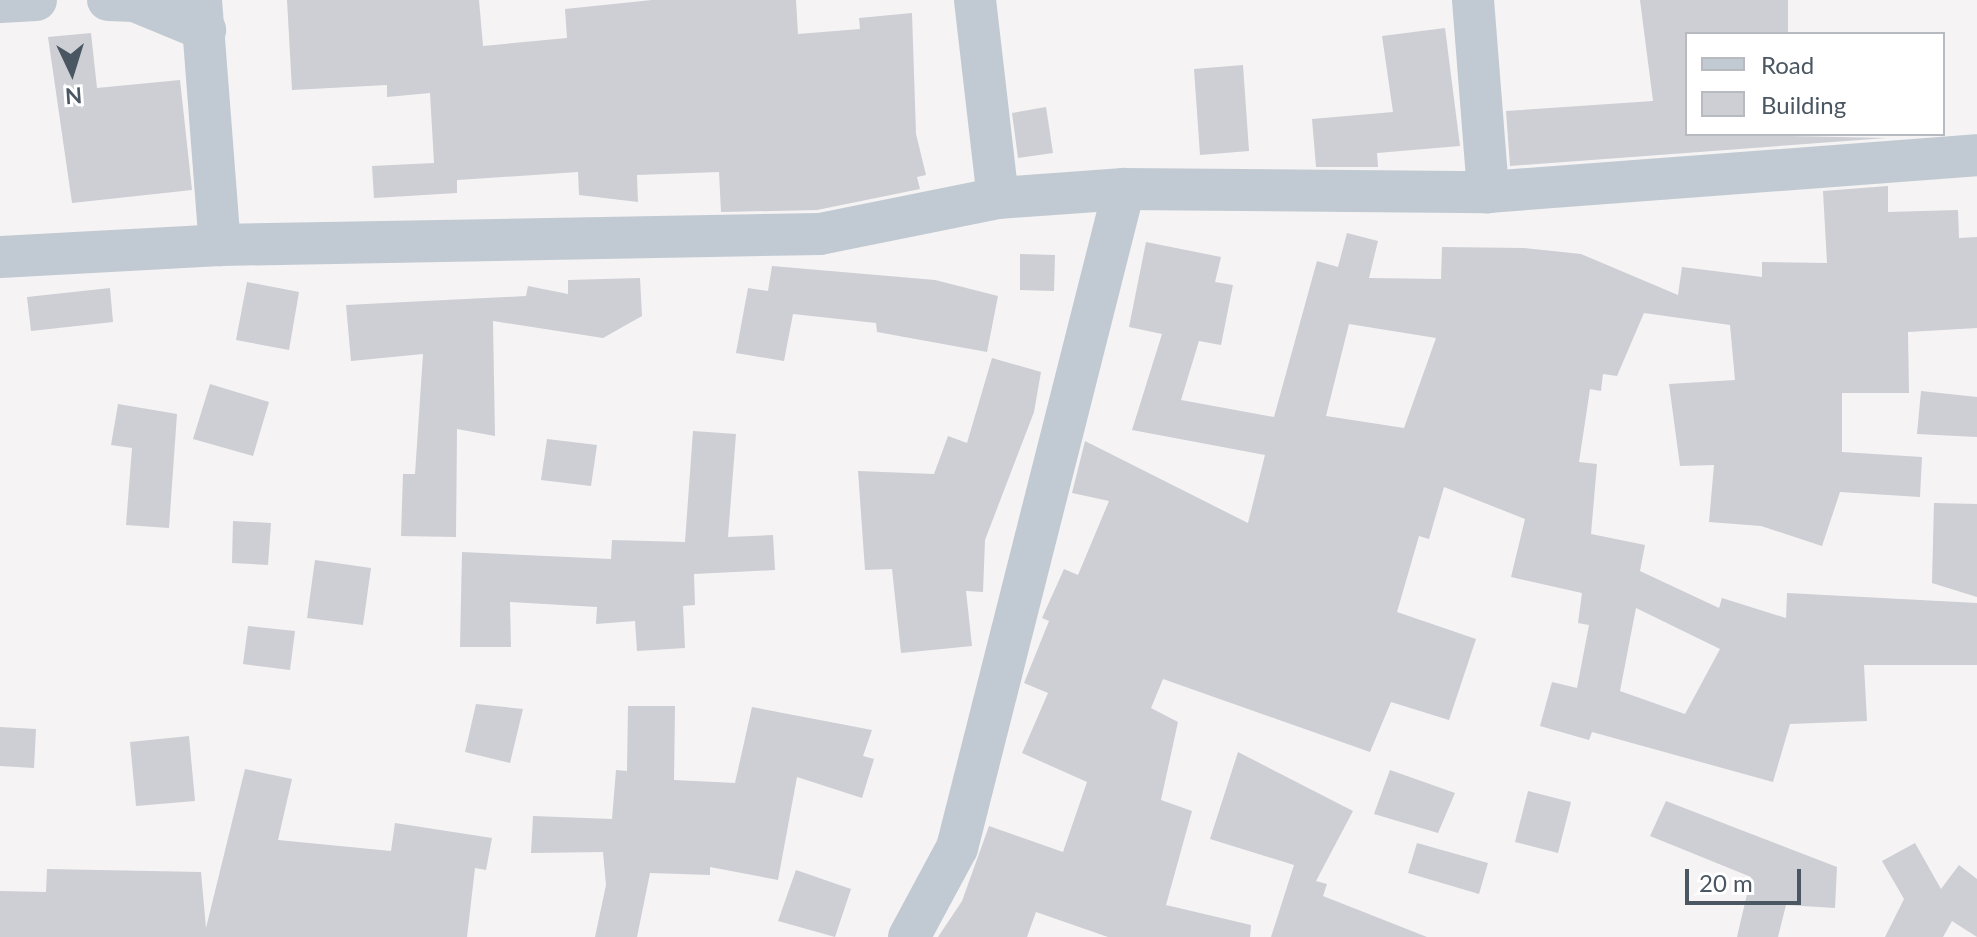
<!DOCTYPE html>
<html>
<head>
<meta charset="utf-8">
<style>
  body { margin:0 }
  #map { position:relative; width:1977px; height:937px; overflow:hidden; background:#f5f3f3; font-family:Lato,sans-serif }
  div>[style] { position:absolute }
  .building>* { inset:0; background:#cdcfd5 }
  .minor>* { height:42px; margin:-21px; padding:0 21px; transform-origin:21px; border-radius:21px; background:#c1cad2 }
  span { translate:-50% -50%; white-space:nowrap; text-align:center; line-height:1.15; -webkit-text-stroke:6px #fff; paint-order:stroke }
  .legend { position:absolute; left:1685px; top:32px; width:260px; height:104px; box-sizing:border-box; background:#fff; border:2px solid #b7bbc0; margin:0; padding:10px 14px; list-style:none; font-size:24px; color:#4a5661 }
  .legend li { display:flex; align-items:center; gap:16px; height:40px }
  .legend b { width:40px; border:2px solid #b7bbc0 }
  .north { position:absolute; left:32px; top:32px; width:80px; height:80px; -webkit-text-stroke:6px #fff; paint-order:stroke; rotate:176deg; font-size:22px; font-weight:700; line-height:32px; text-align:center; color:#4a5661 }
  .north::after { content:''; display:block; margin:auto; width:28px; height:36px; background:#4a5661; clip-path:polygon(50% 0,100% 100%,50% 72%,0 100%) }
  .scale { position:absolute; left:1685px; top:869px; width:116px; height:36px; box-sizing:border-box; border:4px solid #4a5661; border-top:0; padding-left:10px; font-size:24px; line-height:28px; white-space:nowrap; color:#4a5661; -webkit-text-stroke:6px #fff; paint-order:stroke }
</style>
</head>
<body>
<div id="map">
  <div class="building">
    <i style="clip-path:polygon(287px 0,479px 0,483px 46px,567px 38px,565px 9px,652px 0,796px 0,798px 34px,860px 29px,859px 18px,912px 13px,916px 134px,926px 175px,917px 177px,920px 189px,817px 210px,721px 212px,719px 172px,637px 175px,638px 202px,579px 195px,578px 172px,457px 180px,457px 193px,374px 198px,372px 166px,434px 163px,430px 93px,387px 97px,387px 85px,292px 90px)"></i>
    <i style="clip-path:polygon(1640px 0,1788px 0,1788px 34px,1687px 34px,1687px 134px,1887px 138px,1510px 166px,1506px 111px,1653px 101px)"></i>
    <i style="clip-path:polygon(1445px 28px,1460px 146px,1377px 153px,1378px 167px,1316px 167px,1312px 119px,1393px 112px,1382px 36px)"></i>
    <i style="clip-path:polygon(91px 33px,97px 88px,180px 80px,192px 190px,72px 203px,48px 37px)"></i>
    <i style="clip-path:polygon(1243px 65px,1249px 151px,1200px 155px,1194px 69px)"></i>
    <i style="clip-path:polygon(1046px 107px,1053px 153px,1018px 158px,1012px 113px)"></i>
    <i style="clip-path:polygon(evenodd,1888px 186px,1888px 212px,1958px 210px,1959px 238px,1977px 237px,1977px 328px,1908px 332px,1909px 393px,1842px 393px,1842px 452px,1922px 457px,1920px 497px,1840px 492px,1822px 546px,1761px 526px,1709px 522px,1714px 465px,1680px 466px,1669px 384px,1735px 380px,1730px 325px,1644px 313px,1617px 376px,1603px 374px,1601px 391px,1590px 389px,1579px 462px,1597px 464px,1591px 534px,1645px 545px,1640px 571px,1719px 608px,1722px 598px,1786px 618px,1787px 593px,1977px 603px,1977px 665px,1864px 665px,1867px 721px,1790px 724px,1773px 782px,1592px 732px,1589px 740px,1540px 726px,1552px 682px,1577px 688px,1589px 625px,1578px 623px,1582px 593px,1511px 577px,1525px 519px,1444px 487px,1429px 539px,1419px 536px,1397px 612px,1476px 639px,1449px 720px,1391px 702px,1370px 752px,1163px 679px,1151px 708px,1178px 722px,1161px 800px,1192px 811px,1166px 905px,1251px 925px,1250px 937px,1108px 937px,1036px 912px,1027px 937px,938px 937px,962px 901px,989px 826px,1063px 852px,1087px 782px,1022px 753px,1048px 693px,1024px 683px,1049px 621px,1042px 618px,1064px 569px,1078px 575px,1109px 501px,1072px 493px,1085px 441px,1248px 523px,1265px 455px,1132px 430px,1162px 334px,1129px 327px,1146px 242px,1221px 257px,1215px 282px,1233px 285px,1221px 345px,1199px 341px,1181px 400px,1274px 417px,1317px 261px,1338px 267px,1347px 233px,1378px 241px,1369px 278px,1441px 279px,1442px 247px,1523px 248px,1581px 254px,1678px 295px,1682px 267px,1762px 277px,1762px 262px,1827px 263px,1823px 191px,1888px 186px,1349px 324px,1436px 338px,1404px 428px,1326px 416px,1349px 324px,1888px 186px,1636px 608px,1720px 649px,1685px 714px,1620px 691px,1636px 608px)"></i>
    <i style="clip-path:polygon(1020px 254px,1055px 255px,1054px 291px,1020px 290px)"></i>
    <i style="clip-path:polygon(772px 266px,935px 280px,998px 296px,987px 352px,877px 332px,876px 323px,793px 314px,784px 361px,736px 353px,748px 288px,768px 291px)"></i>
    <i style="clip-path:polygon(640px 278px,642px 316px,603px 338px,493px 321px,495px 436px,457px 429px,456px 537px,401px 536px,403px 474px,415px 474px,423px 354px,351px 361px,346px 305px,526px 296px,528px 286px,568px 294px,568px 280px)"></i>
    <i style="clip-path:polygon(247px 282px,299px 292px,289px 350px,236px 340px)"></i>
    <i style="clip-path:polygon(110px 288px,113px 322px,31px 331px,27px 297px)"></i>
    <i style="clip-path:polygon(992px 358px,1041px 372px,1034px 412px,985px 540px,983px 592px,966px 591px,972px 646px,901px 653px,892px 569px,865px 570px,858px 471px,934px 474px,948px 436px,967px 443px)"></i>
    <i style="clip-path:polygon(210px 384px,269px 402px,253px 456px,193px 439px)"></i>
    <i style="clip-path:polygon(1921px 391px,1977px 397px,1977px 437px,1917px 434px)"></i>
    <i style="clip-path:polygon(118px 404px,177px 414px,169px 528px,126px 525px,132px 448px,111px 445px)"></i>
    <i style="clip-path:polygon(693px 431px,736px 434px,728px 537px,773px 535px,775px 570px,694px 574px,695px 605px,683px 606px,685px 648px,637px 651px,635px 621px,596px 624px,597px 607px,510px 602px,511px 647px,460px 647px,462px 552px,611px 559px,612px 540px,685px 542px)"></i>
    <i style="clip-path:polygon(547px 439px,597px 445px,591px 486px,541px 480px)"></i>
    <i style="clip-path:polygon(1934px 503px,1977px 504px,1977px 597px,1932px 583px)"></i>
    <i style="clip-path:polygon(233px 521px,271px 523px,268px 565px,232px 563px)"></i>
    <i style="clip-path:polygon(315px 560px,371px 568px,363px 625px,307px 618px)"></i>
    <i style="clip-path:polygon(248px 626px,295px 631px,290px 670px,243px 664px)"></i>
    <i style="clip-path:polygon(476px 704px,523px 709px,510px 763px,465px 752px)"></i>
    <i style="clip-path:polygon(628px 706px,675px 706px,674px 780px,735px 783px,752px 707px,872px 730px,863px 756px,874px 759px,862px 798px,797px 777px,778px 880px,710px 867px,710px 875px,650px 873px,637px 937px,595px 937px,606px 885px,603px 852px,531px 853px,533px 816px,612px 819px,616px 770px,627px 771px)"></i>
    <i style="clip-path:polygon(0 727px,36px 729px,34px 768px,0 766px)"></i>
    <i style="clip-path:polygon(189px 736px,195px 801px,136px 806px,130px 742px)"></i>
    <i style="clip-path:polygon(1238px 752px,1353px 811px,1316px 881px,1327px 884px,1323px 896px,1427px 937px,1271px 937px,1294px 865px,1210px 839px)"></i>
    <i style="clip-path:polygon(245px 769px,292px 779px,278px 840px,391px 851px,395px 823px,492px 838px,486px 870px,475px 868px,467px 937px,0 937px,0 891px,46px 892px,47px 869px,201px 872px,206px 928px)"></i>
    <i style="clip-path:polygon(1390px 770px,1455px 793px,1438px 833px,1374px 814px)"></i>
    <i style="clip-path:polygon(1528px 791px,1571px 802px,1558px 853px,1515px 842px)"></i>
    <i style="clip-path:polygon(1666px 801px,1837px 867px,1835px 908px,1786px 905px,1778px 937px,1737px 937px,1751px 877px,1650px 836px)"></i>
    <i style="clip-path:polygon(1417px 843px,1488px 863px,1479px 894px,1408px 873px)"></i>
    <i style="clip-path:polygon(1915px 843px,1941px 889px,1959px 865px,1977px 879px,1977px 937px,1952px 921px,1943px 937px,1885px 937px,1904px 899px,1882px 861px)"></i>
    <i style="clip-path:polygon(796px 870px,851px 889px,835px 937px,778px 921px)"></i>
  </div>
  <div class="minor">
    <i style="left:108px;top:0;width:27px;rotate:2deg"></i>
    <i style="left:135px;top:1px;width:76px;rotate:22.5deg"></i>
    <i style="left:201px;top:0;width:246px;rotate:85.6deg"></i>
    <i style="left:975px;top:0;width:199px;rotate:83.4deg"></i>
    <i style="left:1473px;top:0;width:193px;rotate:85.5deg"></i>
    <i style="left:0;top:2px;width:36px;rotate:-3deg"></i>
    <i style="left:0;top:257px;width:220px;rotate:-3.1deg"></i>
    <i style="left:220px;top:245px;width:600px;rotate:-1.05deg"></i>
    <i style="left:820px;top:234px;width:182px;rotate:-11.4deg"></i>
    <i style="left:998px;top:198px;width:126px;rotate:-4.1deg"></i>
    <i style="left:1124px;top:189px;width:364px;rotate:0.5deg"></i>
    <i style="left:1488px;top:192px;width:490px;rotate:-4.3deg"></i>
    <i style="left:909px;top:937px;width:101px;rotate:-61.7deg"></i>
    <i style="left:957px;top:848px;width:680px;rotate:-75.78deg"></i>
  </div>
  <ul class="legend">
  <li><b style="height:10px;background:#c1cad2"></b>Road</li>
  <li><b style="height:22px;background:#cdcfd5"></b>Building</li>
  </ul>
  <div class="north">N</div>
  <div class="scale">20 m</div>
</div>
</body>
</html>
